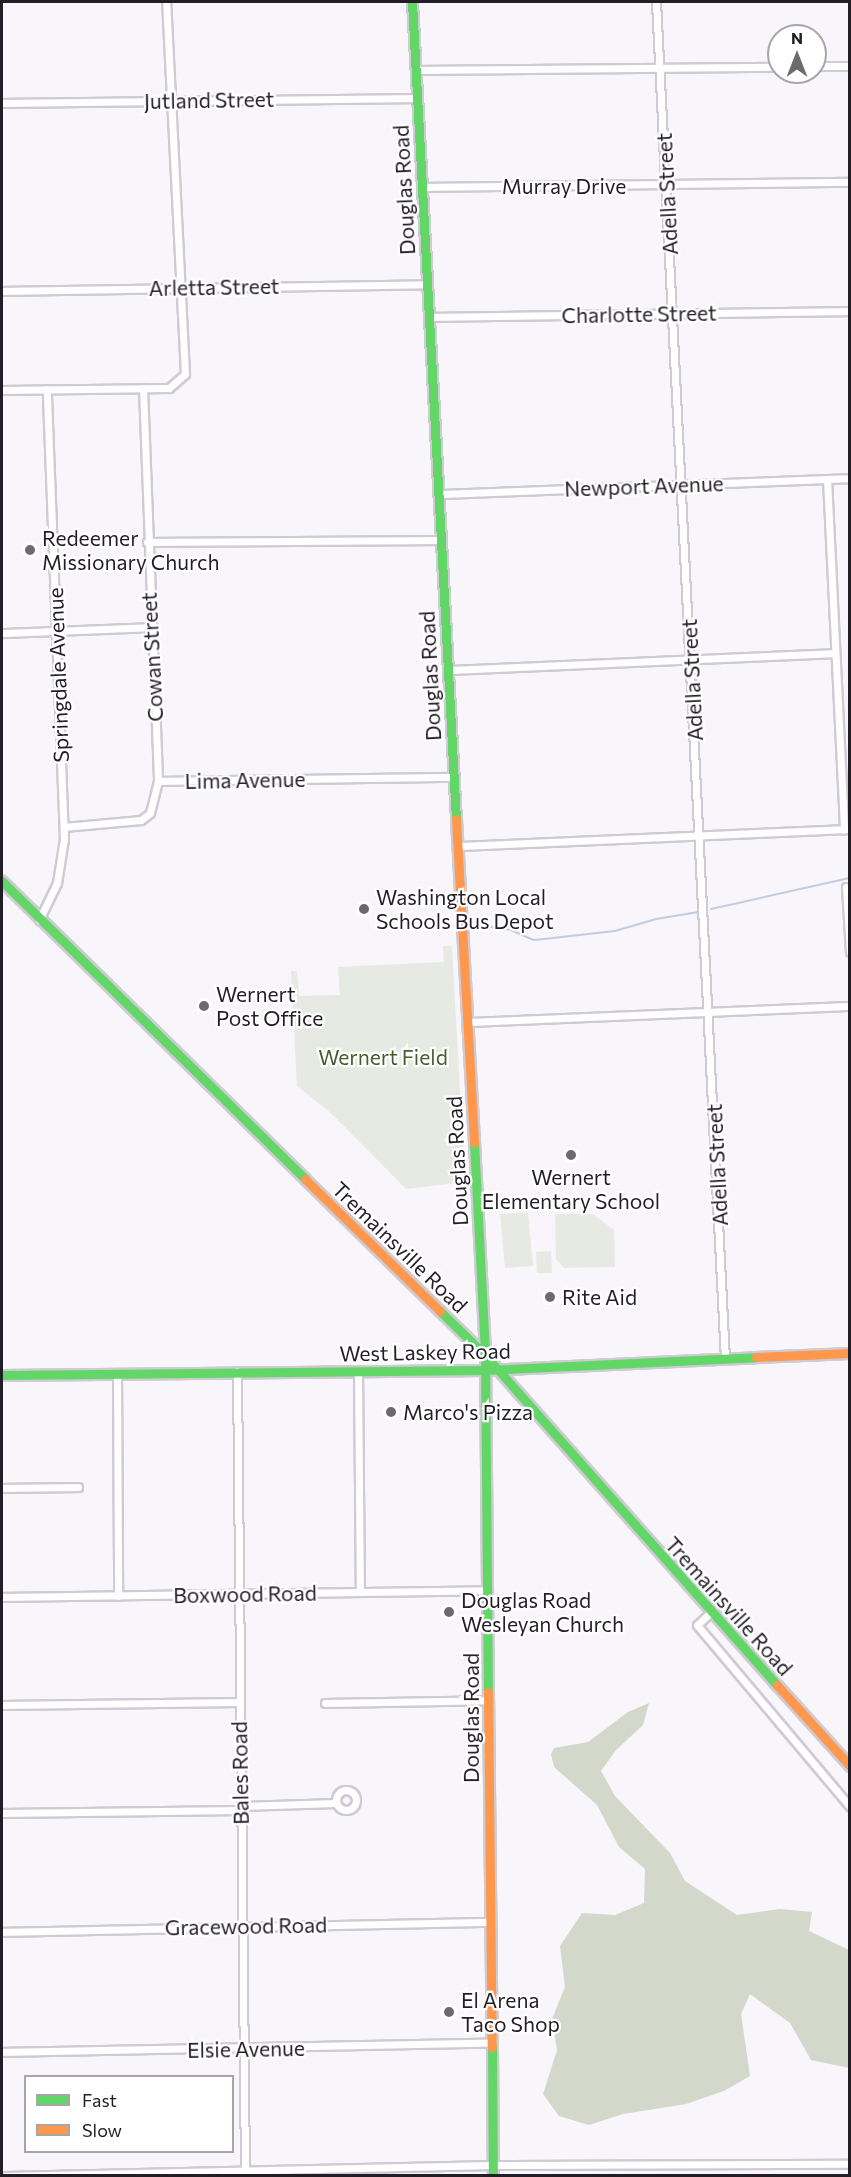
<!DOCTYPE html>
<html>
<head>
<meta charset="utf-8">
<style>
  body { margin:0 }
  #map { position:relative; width:851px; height:2177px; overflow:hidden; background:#f8f5fb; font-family:Commissioner,sans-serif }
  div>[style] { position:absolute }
  .green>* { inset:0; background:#e7eae2 }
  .forest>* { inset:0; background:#d3d8cb }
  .stream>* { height:2px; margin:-1px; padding:0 1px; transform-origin:1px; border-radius:1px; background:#c0cde0 }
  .roads { filter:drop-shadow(2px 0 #cfcbd3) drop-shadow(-2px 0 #cfcbd3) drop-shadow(0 2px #cfcbd3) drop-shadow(0 -2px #cfcbd3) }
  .street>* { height:7px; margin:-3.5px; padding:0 3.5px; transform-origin:3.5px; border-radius:3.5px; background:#fefefe }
  .street>.ring { margin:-3.5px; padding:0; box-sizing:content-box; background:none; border:7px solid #fefefe; border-radius:50% }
  .fast>* { height:9px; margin:-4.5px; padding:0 4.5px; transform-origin:4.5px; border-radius:4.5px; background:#63d668 }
  .slow>* { height:9px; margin:-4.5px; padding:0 4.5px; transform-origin:4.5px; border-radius:4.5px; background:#ff974d }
  .dots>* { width:16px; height:16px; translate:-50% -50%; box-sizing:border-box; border:3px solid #fff; border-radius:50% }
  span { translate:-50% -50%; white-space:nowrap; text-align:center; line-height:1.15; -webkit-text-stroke:4.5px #fff; paint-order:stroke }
  .street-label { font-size:21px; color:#221d26 }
  .poi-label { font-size:21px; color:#221d26 }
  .left { translate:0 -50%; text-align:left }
  .park-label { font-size:21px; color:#4c5c2d }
  .frame { position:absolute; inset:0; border:3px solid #221d26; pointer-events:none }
  .legend { position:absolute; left:24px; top:2075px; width:210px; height:78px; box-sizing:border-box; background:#fff; border:2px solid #a7a5a8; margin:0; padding:8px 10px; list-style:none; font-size:18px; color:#221d26 }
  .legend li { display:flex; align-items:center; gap:12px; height:30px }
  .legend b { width:30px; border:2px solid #a7a5a8 }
  .north { position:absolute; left:767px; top:24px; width:60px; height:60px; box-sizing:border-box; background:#fff; border:2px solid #a7a5a8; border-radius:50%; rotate:0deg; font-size:16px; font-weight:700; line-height:24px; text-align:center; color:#221d26 }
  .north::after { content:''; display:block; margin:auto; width:21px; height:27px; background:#6d6971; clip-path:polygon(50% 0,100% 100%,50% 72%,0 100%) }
</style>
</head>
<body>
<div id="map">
  <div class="green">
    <i style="clip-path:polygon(443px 946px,452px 946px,465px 1182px,406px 1189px,331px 1113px,297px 1086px,291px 971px,297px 971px,299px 996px,340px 995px,338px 967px,444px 962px)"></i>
    <i style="clip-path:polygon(528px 1212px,533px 1266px,505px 1268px,500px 1214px)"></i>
    <i style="clip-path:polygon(555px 1214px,593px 1214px,614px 1230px,615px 1267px,564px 1268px,556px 1259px)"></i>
    <i style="clip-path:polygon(551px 1251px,552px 1273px,537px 1273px,536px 1252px)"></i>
  </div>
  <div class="forest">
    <i style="clip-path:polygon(649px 1703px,643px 1725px,616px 1750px,601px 1771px,615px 1796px,670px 1853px,685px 1881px,737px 1915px,780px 1909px,812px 1912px,809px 1931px,849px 1950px,849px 2068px,811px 2060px,790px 2023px,750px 1994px,741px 2014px,750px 2076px,724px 2091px,686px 2104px,623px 2114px,589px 2125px,559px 2116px,543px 2094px,557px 2050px,552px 2019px,565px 1987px,560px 1946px,582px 1913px,615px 1915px,644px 1903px,645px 1869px,619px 1847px,597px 1805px,554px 1767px,551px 1754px,554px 1748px,588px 1742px,628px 1712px)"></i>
  </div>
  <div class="stream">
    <i style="left:711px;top:909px;width:142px;rotate:-12.6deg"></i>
    <i style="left:477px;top:925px;width:34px;rotate:8deg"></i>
    <i style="left:511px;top:930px;width:24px;rotate:24deg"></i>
    <i style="left:533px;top:940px;width:11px;rotate:-5deg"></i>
    <i style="left:544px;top:939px;width:71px;rotate:-6.4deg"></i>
    <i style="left:615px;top:931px;width:43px;rotate:-16.3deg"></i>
    <i style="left:656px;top:919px;width:43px;rotate:-9.5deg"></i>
  </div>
  <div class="roads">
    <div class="street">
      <i style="left:656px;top:2px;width:1358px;rotate:87.09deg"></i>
      <i style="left:815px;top:66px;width:35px"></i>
      <i style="left:415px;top:70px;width:364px;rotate:-0.5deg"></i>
      <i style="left:2px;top:103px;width:415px;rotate:-0.7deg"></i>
      <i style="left:422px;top:187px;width:428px;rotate:-0.7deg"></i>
      <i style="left:2px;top:291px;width:425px;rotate:-0.9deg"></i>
      <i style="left:429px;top:317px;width:421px;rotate:-0.8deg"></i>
      <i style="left:143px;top:388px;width:393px;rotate:87.8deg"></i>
      <i style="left:2px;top:390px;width:167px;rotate:-0.7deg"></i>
      <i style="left:169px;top:388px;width:21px;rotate:-41deg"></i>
      <i style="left:185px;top:374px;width:372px;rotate:-92.9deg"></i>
      <i style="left:827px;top:479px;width:351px;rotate:87.2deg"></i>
      <i style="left:439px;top:494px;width:411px;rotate:-2.2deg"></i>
      <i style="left:147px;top:542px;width:294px;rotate:-0.4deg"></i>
      <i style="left:2px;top:633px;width:149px;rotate:-2.3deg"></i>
      <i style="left:448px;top:670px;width:386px;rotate:-2.5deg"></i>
      <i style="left:64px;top:827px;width:77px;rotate:-5.2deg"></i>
      <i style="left:141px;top:820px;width:11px;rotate:-38deg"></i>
      <i style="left:150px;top:813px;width:33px;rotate:-76deg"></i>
      <i style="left:158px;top:781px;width:296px;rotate:-0.8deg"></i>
      <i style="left:458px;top:846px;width:392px;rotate:-2.5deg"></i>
      <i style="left:846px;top:887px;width:65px;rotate:86.5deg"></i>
      <i style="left:39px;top:920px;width:41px;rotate:-64.1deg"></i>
      <i style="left:57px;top:883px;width:45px;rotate:-81deg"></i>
      <i style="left:64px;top:839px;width:450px;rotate:-92.2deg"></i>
      <i style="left:467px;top:1022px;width:383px;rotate:-2.4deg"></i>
      <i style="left:237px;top:1371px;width:805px;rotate:89.43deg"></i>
      <i style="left:358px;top:1372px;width:219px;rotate:89.5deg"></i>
      <i style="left:117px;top:1373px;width:223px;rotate:89.7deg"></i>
      <i style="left:2px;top:1488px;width:76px;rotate:-0.8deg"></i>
      <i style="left:2px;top:1597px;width:486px;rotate:-0.8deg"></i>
      <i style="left:711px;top:1612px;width:19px;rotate:137deg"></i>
      <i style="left:697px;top:1625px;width:238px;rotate:49.9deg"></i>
      <i style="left:325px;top:1703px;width:164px;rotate:-1deg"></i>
      <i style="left:2px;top:1705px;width:236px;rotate:-0.7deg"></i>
      <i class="ring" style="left:336px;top:1790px;width:13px;height:13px"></i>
      <i style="left:241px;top:1806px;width:95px;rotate:-1.8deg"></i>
      <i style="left:2px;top:1813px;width:239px;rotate:-0.7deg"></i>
      <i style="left:2px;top:1932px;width:488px;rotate:-1.2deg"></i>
      <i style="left:2px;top:2052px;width:489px;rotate:-1.1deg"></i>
      <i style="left:5px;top:2176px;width:487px;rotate:-1.3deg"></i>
      <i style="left:492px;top:2165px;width:358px;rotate:-0.2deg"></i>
    </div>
    <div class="fast">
      <i style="left:412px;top:2px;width:818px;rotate:86.92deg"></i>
      <i style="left:2px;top:881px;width:425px;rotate:44.5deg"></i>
      <i style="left:474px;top:1142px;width:213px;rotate:87deg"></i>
      <i style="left:485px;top:1355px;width:337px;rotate:89.5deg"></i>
      <i style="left:440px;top:1311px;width:63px;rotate:44.4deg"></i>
      <i style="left:485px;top:1355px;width:441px;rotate:48.5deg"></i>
      <i style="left:2px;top:1375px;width:483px;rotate:-0.6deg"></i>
      <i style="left:485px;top:1370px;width:271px;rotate:-2.7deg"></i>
      <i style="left:492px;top:2047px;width:129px;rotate:89.6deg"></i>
    </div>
    <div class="slow">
      <i style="left:456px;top:819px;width:324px;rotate:86.8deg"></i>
      <i style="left:305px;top:1179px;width:189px;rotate:44.4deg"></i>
      <i style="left:756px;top:1357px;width:94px;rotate:-2.4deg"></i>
      <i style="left:777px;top:1685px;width:109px;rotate:48deg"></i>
      <i style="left:488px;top:1692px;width:355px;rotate:89.4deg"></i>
    </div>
  </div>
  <div class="dots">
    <i style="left:30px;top:550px;background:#6d6971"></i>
    <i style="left:364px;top:909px;background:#6d6971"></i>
    <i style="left:204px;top:1006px;background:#6d6971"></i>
    <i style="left:571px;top:1155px;background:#6d6971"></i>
    <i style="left:550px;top:1297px;background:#6d6971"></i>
    <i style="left:391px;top:1412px;background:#6d6971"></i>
    <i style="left:449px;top:1612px;background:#6d6971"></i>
    <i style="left:449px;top:2012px;background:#6d6971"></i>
  </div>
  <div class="street-label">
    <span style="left:209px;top:100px;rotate:-1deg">Jutland Street</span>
    <span style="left:564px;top:186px">Murray Drive</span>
    <span style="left:404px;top:190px;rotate:-93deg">Douglas Road</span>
    <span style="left:667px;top:194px;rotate:-93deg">Adella Street</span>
    <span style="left:214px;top:287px;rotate:-1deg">Arletta Street</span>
    <span style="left:639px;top:314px;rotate:-1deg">Charlotte Street</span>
    <span style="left:644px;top:486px;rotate:-2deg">Newport Avenue</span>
    <span style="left:152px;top:657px;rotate:-93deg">Cowan Street</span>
    <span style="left:58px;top:675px;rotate:-92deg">Springdale Avenue</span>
    <span style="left:430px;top:676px;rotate:-93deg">Douglas Road</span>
    <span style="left:692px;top:680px;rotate:-93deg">Adella Street</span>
    <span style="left:245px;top:780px;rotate:-1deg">Lima Avenue</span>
    <span style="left:457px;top:1161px;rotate:-93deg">Douglas Road</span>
    <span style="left:717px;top:1165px;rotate:-93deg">Adella Street</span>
    <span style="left:400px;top:1247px;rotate:44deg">Tremainsville Road</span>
    <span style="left:425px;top:1352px;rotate:-1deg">West Laskey Road</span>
    <span style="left:245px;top:1594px;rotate:-1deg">Boxwood Road</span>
    <span style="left:729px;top:1606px;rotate:48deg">Tremainsville Road</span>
    <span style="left:471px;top:1718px;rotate:-90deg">Douglas Road</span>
    <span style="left:240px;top:1773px;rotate:-91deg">Bales Road</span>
    <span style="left:246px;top:1926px;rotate:-1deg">Gracewood Road</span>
    <span style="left:246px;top:2049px;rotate:-1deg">Elsie Avenue</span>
  </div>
  <div class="poi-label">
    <span class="left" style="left:42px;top:550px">Redeemer<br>Missionary Church</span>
    <span class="left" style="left:376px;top:909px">Washington Local<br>Schools Bus Depot</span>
    <span class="left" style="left:216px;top:1006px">Wernert<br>Post Office</span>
    <span style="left:571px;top:1189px">Wernert<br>Elementary School</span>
    <span class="left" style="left:562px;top:1297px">Rite Aid</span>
    <span class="left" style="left:403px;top:1412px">Marco's Pizza</span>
    <span class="left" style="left:461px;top:1612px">Douglas Road<br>Wesleyan Church</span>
    <span class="left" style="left:461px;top:2012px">El Arena<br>Taco Shop</span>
  </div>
  <div class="park-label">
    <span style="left:383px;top:1057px">Wernert Field</span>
  </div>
  <div class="frame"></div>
  <ul class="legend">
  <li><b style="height:8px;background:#63d668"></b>Fast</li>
  <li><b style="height:8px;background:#ff974d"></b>Slow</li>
  </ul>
  <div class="north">N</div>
</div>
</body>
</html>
